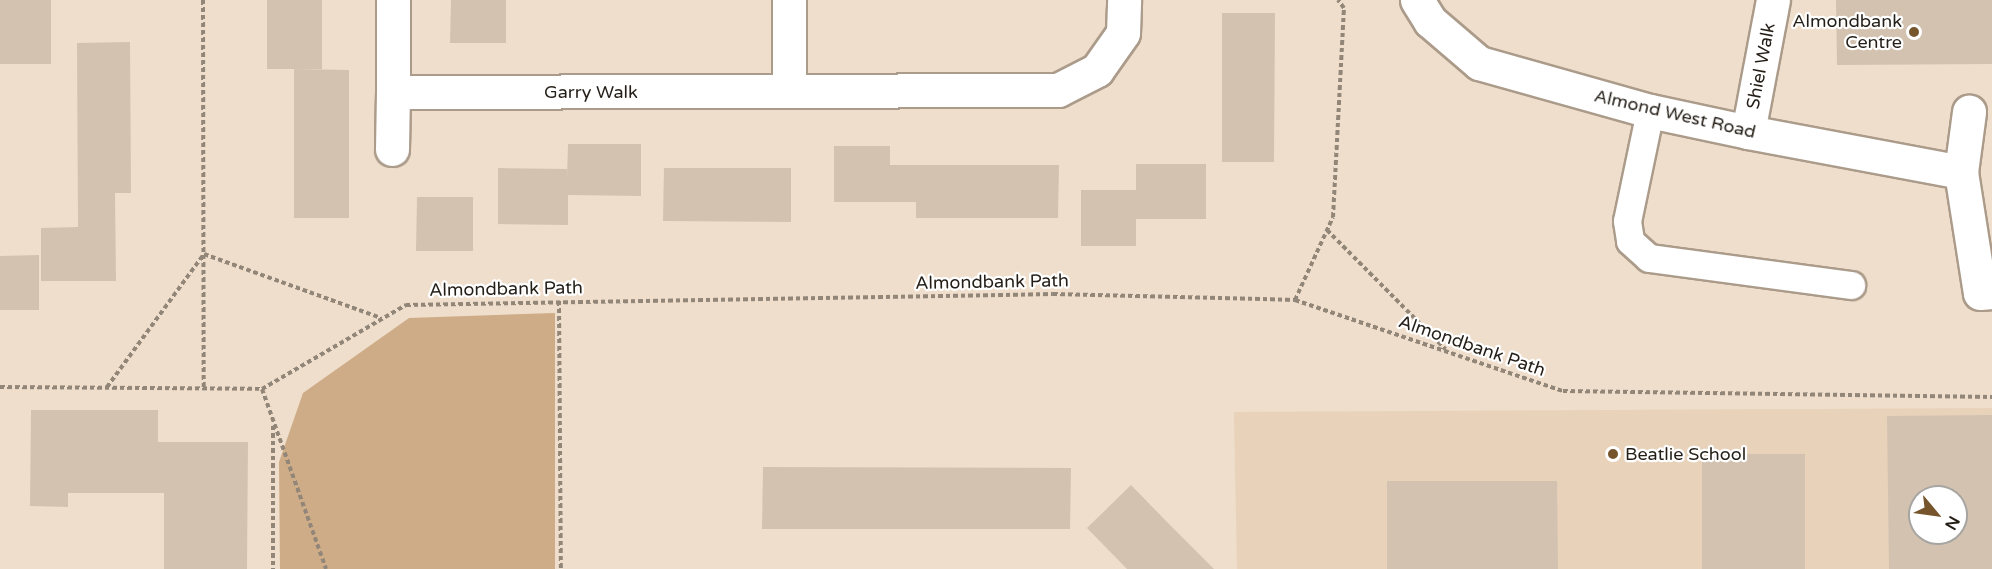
<!DOCTYPE html>
<html>
<head>
<meta charset="utf-8">
<style>
  body { margin:0 }
  #map { position:relative; width:1992px; height:569px; overflow:hidden; background:#efdecb; font-family:"Varela Round",sans-serif }
  div>[style] { position:absolute }
  .built>* { inset:0; background:#e8d2ba }
  .green>* { inset:0; background:#ceac87 }
  .building>* { inset:0; background:#d3c2b0 }
  .path>* { height:4px; margin-top:-2px; transform-origin:0; background:repeating-linear-gradient(90deg,#928678 0 4.5px,transparent 0 7.5px) }
  .roads { filter:drop-shadow(2px 0 #ab9b8a) drop-shadow(-2px 0 #ab9b8a) drop-shadow(0 2px #ab9b8a) drop-shadow(0 -2px #ab9b8a) }
  .service>* { height:27px; margin:-13.5px; padding:0 13.5px; transform-origin:13.5px; border-radius:13.5px; background:#fff }
  .minor>* { height:33px; margin:-16.5px; padding:0 16.5px; transform-origin:16.5px; border-radius:16.5px; background:#fff }
  .dots>* { width:16px; height:16px; translate:-50% -50%; box-sizing:border-box; border:3px solid #fff; border-radius:50% }
  span { translate:-50% -50%; white-space:nowrap; text-align:center; line-height:1.15; -webkit-text-stroke:4.5px #fff; paint-order:stroke }
  .poi-label { font-size:18px; color:#241e17 }
  .right { translate:-100% -50%; text-align:right }
  .left { translate:0 -50%; text-align:left }
  .street-label { font-size:18px; color:#241e17 }
  .north { position:absolute; left:1908px; top:485px; width:60px; height:60px; box-sizing:border-box; background:#fff; border:2px solid #a7a5a2; border-radius:50%; rotate:119deg; font-size:16px; font-weight:700; line-height:24px; text-align:center; color:#241e17 }
  .north::after { content:''; display:block; margin:auto; width:21px; height:27px; background:#76542c; clip-path:polygon(50% 0,100% 100%,50% 72%,0 100%) }
</style>
</head>
<body>
<div id="map">
  <div class="built">
    <i style="clip-path:polygon(evenodd,1992px 408px,1992px 569px,1237px 569px,1234px 412px,1992px 408px,1920px 497px,1956px 497px,1956px 533px,1920px 533px,1920px 497px)"></i>
  </div>
  <div class="green">
    <i style="clip-path:polygon(555px 313px,555px 569px,280px 569px,279px 462px,303px 393px,409px 318px)"></i>
  </div>
  <div class="building">
    <i style="clip-path:polygon(0 0,51px 0,51px 64px,0 64px)"></i>
    <i style="clip-path:polygon(267px 0,322px 0,322px 69px,267px 69px)"></i>
    <i style="clip-path:polygon(451px 0,506px 0,506px 43px,450px 43px)"></i>
    <i style="clip-path:polygon(1836px 0,1992px 0,1992px 64px,1837px 65px)"></i>
    <i style="clip-path:polygon(1222px 13px,1275px 13px,1274px 162px,1222px 162px)"></i>
    <i style="clip-path:polygon(130px 42px,131px 193px,115px 193px,116px 281px,41px 281px,41px 228px,78px 227px,77px 43px)"></i>
    <i style="clip-path:polygon(294px 69px,349px 70px,349px 218px,294px 218px)"></i>
    <i style="clip-path:polygon(568px 144px,641px 144px,641px 196px,568px 195px,568px 225px,498px 224px,498px 168px,567px 169px,567px 178px)"></i>
    <i style="clip-path:polygon(834px 146px,890px 146px,890px 165px,1059px 165px,1058px 218px,916px 218px,916px 202px,834px 202px)"></i>
    <i style="clip-path:polygon(1136px 164px,1206px 164px,1206px 219px,1136px 219px)"></i>
    <i style="clip-path:polygon(664px 168px,791px 168px,791px 222px,663px 221px)"></i>
    <i style="clip-path:polygon(1081px 190px,1136px 190px,1136px 246px,1081px 246px)"></i>
    <i style="clip-path:polygon(417px 197px,473px 197px,473px 251px,416px 251px)"></i>
    <i style="clip-path:polygon(39px 255px,39px 310px,0 310px,0 256px)"></i>
    <i style="clip-path:polygon(31px 410px,158px 410px,158px 442px,248px 442px,247px 569px,164px 569px,164px 493px,68px 493px,68px 507px,30px 506px)"></i>
    <i style="clip-path:polygon(evenodd,1992px 415px,1992px 569px,1889px 569px,1887px 416px,1992px 415px,1920px 497px,1956px 497px,1956px 533px,1920px 533px,1920px 497px)"></i>
    <i style="clip-path:polygon(1702px 454px,1805px 454px,1805px 569px,1702px 569px)"></i>
    <i style="clip-path:polygon(763px 467px,1071px 468px,1070px 529px,762px 529px)"></i>
    <i style="clip-path:polygon(1387px 481px,1557px 481px,1558px 569px,1387px 569px)"></i>
    <i style="clip-path:polygon(1131px 485px,1168px 523px,1214px 569px,1127px 569px,1087px 528px)"></i>
  </div>
  <div class="path">
    <i style="left:203px;top:0;width:388px;rotate:89.9deg"></i>
    <i style="left:1327px;top:230px;width:168px;rotate:45.2deg"></i>
    <i style="left:1295px;top:300px;width:91px;rotate:-65.4deg"></i>
    <i style="left:1333px;top:217px;width:209px;rotate:-87deg"></i>
    <i style="left:1344px;top:8px;width:10px;rotate:-127deg"></i>
    <i style="left:559px;top:301px;width:268px;rotate:89.6deg"></i>
    <i style="left:0;top:387px;width:262px;rotate:0.4deg"></i>
    <i style="left:262px;top:389px;width:167px;rotate:-30.3deg"></i>
    <i style="left:406px;top:305px;width:647px;rotate:-0.97deg"></i>
    <i style="left:1053px;top:294px;width:242px;rotate:1.4deg"></i>
    <i style="left:1295px;top:300px;width:283px;rotate:18.8deg"></i>
    <i style="left:1563px;top:391px;width:429px;rotate:0.8deg"></i>
    <i style="left:107px;top:387px;width:165px;rotate:-53.9deg"></i>
    <i style="left:204px;top:254px;width:188px;rotate:19.9deg"></i>
    <i style="left:262px;top:389px;width:191px;rotate:70.4deg"></i>
    <i style="left:273px;top:426px;width:143px;rotate:90deg"></i>
  </div>
  <div class="roads">
    <div class="service">
      <i style="left:1650px;top:111px;width:112px;rotate:101.8deg"></i>
      <i style="left:1627px;top:221px;width:20px;rotate:81deg"></i>
      <i style="left:1630px;top:241px;width:25px;rotate:42deg"></i>
      <i style="left:1649px;top:258px;width:204px;rotate:7.6deg"></i>
    </div>
    <div class="minor">
      <i style="left:393px;top:0;width:92px;rotate:90deg"></i>
      <i style="left:393px;top:92px;width:665px;rotate:-0.17deg"></i>
      <i style="left:1058px;top:90px;width:44px;rotate:-27.1deg"></i>
      <i style="left:1097px;top:70px;width:45px;rotate:-54.9deg"></i>
      <i style="left:1123px;top:33px;width:33px;rotate:-88deg"></i>
      <i style="left:789px;top:0;width:91px;rotate:90deg"></i>
      <i style="left:1417px;top:0;width:25px;rotate:58deg"></i>
      <i style="left:1430px;top:21px;width:65px;rotate:40.6deg"></i>
      <i style="left:1479px;top:63px;width:178px;rotate:15.7deg"></i>
      <i style="left:1650px;top:111px;width:100px;rotate:12.1deg"></i>
      <i style="left:1748px;top:132px;width:217px;rotate:10.6deg"></i>
      <i style="left:1961px;top:172px;width:61px;rotate:-82.4deg"></i>
      <i style="left:1748px;top:132px;width:134px;rotate:-79.3deg"></i>
      <i style="left:392px;top:149px;width:57px;rotate:-89deg"></i>
      <i style="left:1961px;top:172px;width:122px;rotate:81.1deg"></i>
      <i style="left:1980px;top:293px;width:12px;rotate:-5deg"></i>
    </div>
  </div>
  <div class="dots">
    <i style="left:1914px;top:32px;background:#76542c"></i>
    <i style="left:1613px;top:454px;background:#76542c"></i>
  </div>
  <div class="poi-label">
    <span class="right" style="left:1902px;top:32px">Almondbank<br>Centre</span>
    <span class="left" style="left:1625px;top:454px">Beatlie School</span>
  </div>
  <div class="street-label">
    <span style="left:1761px;top:66px;rotate:-79deg">Shiel Walk</span>
    <span style="left:591px;top:92px">Garry Walk</span>
    <span style="left:1675px;top:114px;rotate:13deg">Almond West Road</span>
    <span style="left:992px;top:282px;rotate:-1deg">Almondbank Path</span>
    <span style="left:506px;top:289px;rotate:-1deg">Almondbank Path</span>
    <span style="left:1472px;top:346px;rotate:19deg">Almondbank Path</span>
  </div>
  <div class="north">N</div>
</div>
</body>
</html>
